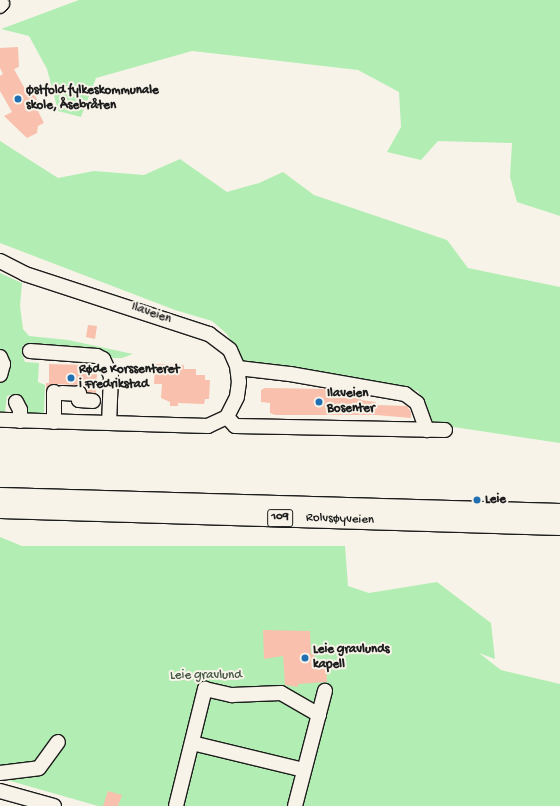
<!DOCTYPE html>
<html>
<head>
<meta charset="utf-8">
<style>
  body { margin:0 }
  #map { position:relative; width:560px; height:806px; overflow:hidden; background:#f7f3e8; font-family:"Gochi Hand",sans-serif }
  div>[style] { position:absolute }
  .green>* { inset:0; background:#b2eeb3 }
  .building>* { inset:0; background:#f8c0ad }
  .roads { filter:drop-shadow(1px 0 #1c1c1c) drop-shadow(-1px 0 #1c1c1c) drop-shadow(0 1px #1c1c1c) drop-shadow(0 -1px #1c1c1c) }
  .minor>* { height:14px; margin:-7px; padding:0 7px; transform-origin:7px; border-radius:7px; background:#f7f3e8 }
  .major>* { height:17px; margin:-8.5px; padding:0 8.5px; transform-origin:8.5px; border-radius:8.5px; background:#f7f3e8 }
  .dots>* { width:11px; height:11px; translate:-50% -50%; box-sizing:border-box; border:2px solid #f7f3e8; border-radius:50% }
  span { translate:-50% -50%; white-space:nowrap; text-align:center; line-height:1.15; -webkit-text-stroke:4px #f7f3e8; paint-order:stroke }
  .shield-label span { padding:1px 3px; background:#f7f3e8; border:1px solid; border-radius:3px; -webkit-text-stroke-width:0 }
  .shield-label { font-size:12px; color:#1c1c1c; font-weight:700 }
  .poi-label { font-size:13px; color:#1c1c1c; font-weight:700 }
  .left { translate:0 -50%; text-align:left }
  .street-label { font-size:13px; color:#1c1c1c }
  .park-label { font-size:13px; color:#495b49 }
</style>
</head>
<body>
<div id="map">
  <div class="green">
    <i style="clip-path:polygon(79px 0,560px 0,560px 216px,517px 202px,510px 177px,512px 143px,438px 141px,421px 160px,387px 152px,401px 127px,399px 92px,358px 70px,192px 51px,96px 78px,81px 117px,58px 111px,47px 69px,29px 36px,1px 29px)"></i>
    <i style="clip-path:polygon(0 141px,58px 178px,94px 171px,144px 175px,180px 159px,227px 192px,259px 183px,283px 172px,314px 195px,447px 240px,468px 268px,560px 287px,560px 443px,434px 424px,418px 391px,250px 372px,227px 334px,212px 321px,175px 310px,0 243px)"></i>
    <i style="clip-path:polygon(0 273px,22px 283px,20px 306px,23px 329px,29px 336px,68px 340px,133px 354px,122px 358px,111px 358px,100px 354px,23px 345px,22px 354px,25px 362px,39px 363px,38px 382px,45px 385px,44px 414px,42px 416px,24px 415px,23px 399px,14px 394px,7px 396px,5px 413px,0 413px)"></i>
    <i style="clip-path:polygon(0 537px,22px 546px,345px 546px,348px 586px,369px 593px,437px 582px,491px 623px,495px 659px,479px 653px,501px 670px,560px 684px,560px 806px,98px 806px,0 778px)"></i>
  </div>
  <div class="building">
    <i style="clip-path:polygon(18px 47px,19px 67px,14px 69px,26px 91px,31px 89px,39px 103px,35px 105px,44px 123px,38px 126px,37px 133px,27px 138px,4px 116px,12px 112px,0 91px,0 76px,3px 74px,0 68px,0 48px)"></i>
    <i style="clip-path:polygon(88px 325px,97px 326px,95px 339px,86px 337px)"></i>
    <i style="clip-path:polygon(49px 364px,88px 365px,88px 374px,97px 374px,96px 393px,87px 392px,79px 385px,54px 384px,46px 390px,46px 383px,49px 383px)"></i>
    <i style="clip-path:polygon(155px 364px,184px 365px,184px 369px,196px 369px,196px 375px,205px 375px,205px 380px,210px 380px,209px 399px,205px 399px,204px 404px,178px 403px,178px 406px,170px 406px,170px 402px,161px 398px,162px 384px,154px 384px)"></i>
    <i style="clip-path:polygon(265px 388px,325px 389px,361px 395px,361px 400px,376px 402px,376px 405px,407px 406px,411px 412px,411px 418px,376px 415px,275px 415px,270px 413px,270px 403px,261px 402px,261px 390px)"></i>
    <i style="clip-path:polygon(263px 630px,310px 631px,311px 654px,314px 654px,315px 664px,326px 663px,327px 682px,298px 684px,298px 687px,285px 685px,283px 656px,264px 659px)"></i>
    <i style="clip-path:polygon(108px 791px,122px 795px,118px 806px,103px 806px)"></i>
  </div>
  <div class="roads">
    <div class="minor">
      <i style="left:0;top:6px;width:3px;rotate:-45deg"></i>
      <i style="left:0;top:261px;width:28px;rotate:27deg"></i>
      <i style="left:25px;top:274px;width:194px;rotate:18.1deg"></i>
      <i style="left:209px;top:334px;width:26px;rotate:37deg"></i>
      <i style="left:230px;top:350px;width:17px;rotate:66deg"></i>
      <i style="left:237px;top:366px;width:16px;rotate:83deg"></i>
      <i style="left:239px;top:382px;width:15px;rotate:98deg"></i>
      <i style="left:237px;top:397px;width:22px;rotate:117deg"></i>
      <i style="left:227px;top:417px;width:21px;rotate:155deg"></i>
      <i style="left:208px;top:426px;width:208px;rotate:-178.3deg"></i>
      <i style="left:30px;top:351px;width:67px;rotate:4.3deg"></i>
      <i style="left:97px;top:356px;width:7px;rotate:27deg"></i>
      <i style="left:103px;top:359px;width:19px;rotate:65deg"></i>
      <i style="left:111px;top:376px;width:47px;rotate:92.4deg"></i>
      <i style="left:0;top:357px;width:8px;rotate:67deg"></i>
      <i style="left:3px;top:364px;width:11px;rotate:105deg"></i>
      <i style="left:238px;top:368px;width:52px;rotate:6.6deg"></i>
      <i style="left:290px;top:374px;width:117px;rotate:9.9deg"></i>
      <i style="left:405px;top:394px;width:15px;rotate:37deg"></i>
      <i style="left:417px;top:403px;width:29px;rotate:70deg"></i>
      <i style="left:62px;top:393px;width:17px;rotate:3deg"></i>
      <i style="left:79px;top:393px;width:7px;rotate:90deg"></i>
      <i style="left:79px;top:400px;width:14px;rotate:4deg"></i>
      <i style="left:16px;top:402px;width:9px;rotate:63deg"></i>
      <i style="left:20px;top:410px;width:11px;rotate:90deg"></i>
      <i style="left:227px;top:417px;width:12px;rotate:48deg"></i>
      <i style="left:235px;top:426px;width:210px;rotate:1.1deg"></i>
      <i style="left:54px;top:422px;width:30px;rotate:-90deg"></i>
      <i style="left:192px;top:743px;width:115px;rotate:13.6deg"></i>
      <i style="left:0;top:773px;width:39px;rotate:-7deg"></i>
      <i style="left:39px;top:768px;width:32px;rotate:-54deg"></i>
      <i style="left:0;top:791px;width:56px;rotate:15.5deg"></i>
      <i style="left:176px;top:806px;width:121px;rotate:-76.1deg"></i>
      <i style="left:205px;top:689px;width:28px;rotate:13deg"></i>
      <i style="left:232px;top:695px;width:49px;rotate:-2.3deg"></i>
      <i style="left:281px;top:693px;width:44px;rotate:30.1deg"></i>
      <i style="left:295px;top:806px;width:119px;rotate:-75.4deg"></i>
    </div>
    <div class="major">
      <i style="left:0;top:496px;width:560px;rotate:1.64deg"></i>
      <i style="left:0;top:509px;width:560px;rotate:1.74deg"></i>
    </div>
  </div>
  <div class="dots">
    <i style="left:18px;top:99px;background:#1f6fb2"></i>
    <i style="left:71px;top:378px;background:#1f6fb2"></i>
    <i style="left:319px;top:402px;background:#1f6fb2"></i>
    <i style="left:477px;top:500px;background:#1f6fb2"></i>
    <i style="left:305px;top:658px;background:#1f6fb2"></i>
  </div>
  <div class="shield-label">
    <span style="left:280px;top:518px">109</span>
  </div>
  <div class="poi-label">
    <span class="left" style="left:26px;top:99px">Østfold fylkeskommunale<br>skole, Åsebråten</span>
    <span class="left" style="left:79px;top:378px">Røde Korssenteret<br>i Fredrikstad</span>
    <span class="left" style="left:327px;top:402px">Ilaveien<br>Bosenter</span>
    <span class="left" style="left:485px;top:500px">Leie</span>
    <span class="left" style="left:313px;top:658px">Leie gravlunds<br>kapell</span>
  </div>
  <div class="street-label">
    <span style="left:151px;top:314px;rotate:19deg">Ilaveien</span>
    <span style="left:340px;top:520px;rotate:2deg">Rolvsøyveien</span>
  </div>
  <div class="park-label">
    <span style="left:206px;top:676px">Leie gravlund</span>
  </div>
</div>
</body>
</html>
